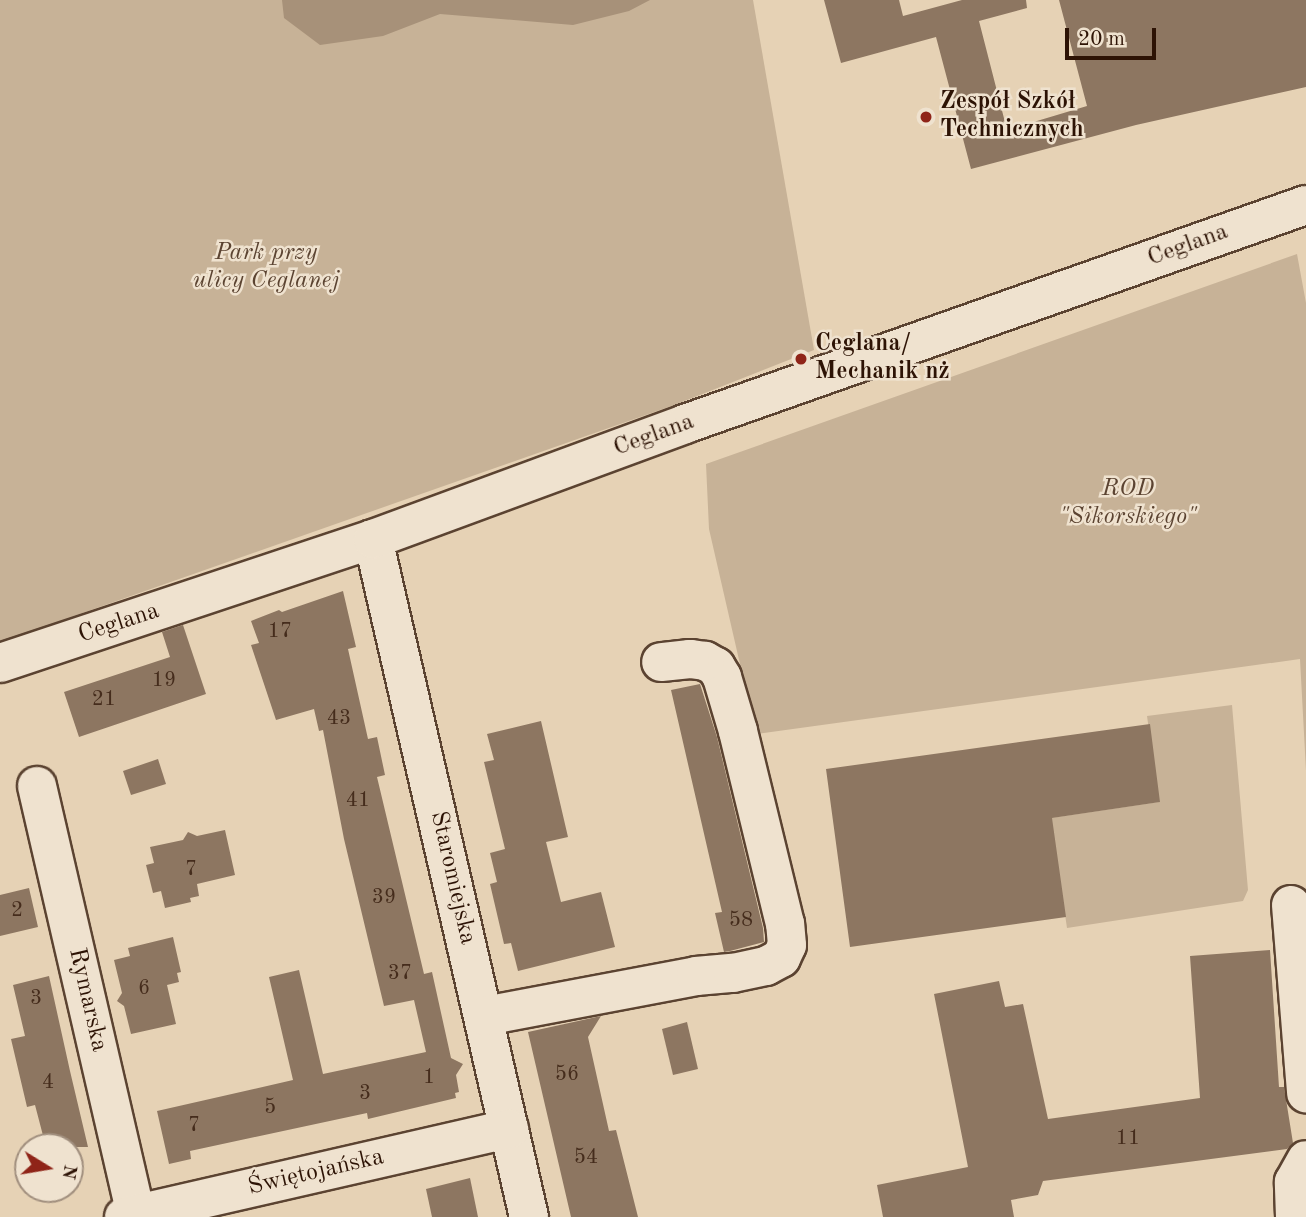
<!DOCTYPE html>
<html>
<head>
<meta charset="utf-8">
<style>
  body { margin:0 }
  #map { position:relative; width:1306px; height:1217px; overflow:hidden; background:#e6d2b5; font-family:"Old Standard TT",serif }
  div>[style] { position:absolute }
  .green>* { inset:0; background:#c7b297 }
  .water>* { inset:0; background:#a79179 }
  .building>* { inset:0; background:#8d7661 }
  .roads { filter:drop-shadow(2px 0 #5b4331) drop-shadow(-2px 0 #5b4331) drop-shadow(0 2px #5b4331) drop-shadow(0 -2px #5b4331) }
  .minor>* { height:38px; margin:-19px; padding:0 19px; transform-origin:19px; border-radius:19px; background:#efe2cf }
  .dots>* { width:19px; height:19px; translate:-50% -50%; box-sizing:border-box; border:4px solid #efe2cf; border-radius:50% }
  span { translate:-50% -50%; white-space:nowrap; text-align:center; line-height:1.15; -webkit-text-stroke:5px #efe2cf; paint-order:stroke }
  .number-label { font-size:21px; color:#452c1c }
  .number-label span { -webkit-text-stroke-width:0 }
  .poi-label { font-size:24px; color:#2d1305; font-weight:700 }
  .left { translate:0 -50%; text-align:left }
  .street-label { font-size:24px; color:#2d1305 }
  .park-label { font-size:24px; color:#5b4331; font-style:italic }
  .north { position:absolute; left:14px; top:1133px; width:70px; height:70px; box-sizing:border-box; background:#efe2cf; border:2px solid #a18f7e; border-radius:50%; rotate:101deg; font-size:19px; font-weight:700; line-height:28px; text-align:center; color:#2d1305 }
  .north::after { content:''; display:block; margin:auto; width:24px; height:32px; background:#8f2418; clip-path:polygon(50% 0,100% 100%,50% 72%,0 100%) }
  .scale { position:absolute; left:1065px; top:28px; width:91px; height:32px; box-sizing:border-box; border:4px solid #2d1305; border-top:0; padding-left:9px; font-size:21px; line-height:24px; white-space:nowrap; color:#2d1305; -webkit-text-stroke:5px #efe2cf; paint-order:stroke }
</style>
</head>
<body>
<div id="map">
  <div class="green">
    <i style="clip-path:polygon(0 0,753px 0,814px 350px,677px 404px,0 642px)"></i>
    <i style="clip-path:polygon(1297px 254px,1306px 303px,1306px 771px,1300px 659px,756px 734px,709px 529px,706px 464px)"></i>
    <i style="clip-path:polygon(1232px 705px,1248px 890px,1243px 901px,1067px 928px,1051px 818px,1159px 802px,1147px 716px)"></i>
  </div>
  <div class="water">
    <i style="clip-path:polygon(282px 0,650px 0,629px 11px,573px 25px,440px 14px,383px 36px,320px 45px,284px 18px)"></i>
  </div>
  <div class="building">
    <i style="clip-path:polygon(824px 0,899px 0,903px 16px,962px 0,1026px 0,1027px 8px,979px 21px,1007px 130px,1087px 106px,1059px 0,1306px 0,1306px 87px,1136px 125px,971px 169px,936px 37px,841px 63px)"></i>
    <i style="clip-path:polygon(343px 591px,356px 647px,348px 649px,368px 739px,377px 737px,385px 775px,377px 777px,424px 974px,432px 972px,451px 1058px,463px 1064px,456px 1075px,459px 1092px,455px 1093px,456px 1098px,368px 1119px,367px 1113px,190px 1151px,191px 1159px,169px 1164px,157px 1111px,293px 1080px,269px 977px,299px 970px,323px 1074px,426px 1052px,414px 1000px,384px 1006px,344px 839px,323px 730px,319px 731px,314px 709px,276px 720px,251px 645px,259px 643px,251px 621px,279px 610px,282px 612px)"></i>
    <i style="clip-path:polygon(183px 625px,206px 694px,79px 737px,64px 692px,170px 657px,162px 632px)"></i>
    <i style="clip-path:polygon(700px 684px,717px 737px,763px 928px,764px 942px,730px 951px,724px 952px,715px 913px,722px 912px,671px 690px)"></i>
    <i style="clip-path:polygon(541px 721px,568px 837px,546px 842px,561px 902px,601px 892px,615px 947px,518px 971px,511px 943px,504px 944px,490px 884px,497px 882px,490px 853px,505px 849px,484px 762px,494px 760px,487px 734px)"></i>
    <i style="clip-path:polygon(1150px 724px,1160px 802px,1052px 818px,1066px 917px,850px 947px,826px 769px)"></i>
    <i style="clip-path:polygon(158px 759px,166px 784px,131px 795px,123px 771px)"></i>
    <i style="clip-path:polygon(225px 830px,235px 875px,197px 884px,199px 896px,190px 898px,191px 902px,165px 908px,161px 891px,153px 893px,146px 865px,154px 863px,150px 847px,183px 840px,188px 832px,197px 836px)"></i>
    <i style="clip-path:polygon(29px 888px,38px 927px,0 936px,0 895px)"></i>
    <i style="clip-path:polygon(173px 937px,181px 972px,177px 973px,179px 982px,167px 985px,176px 1024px,131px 1034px,124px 1006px,117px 1001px,122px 993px,114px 960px,130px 956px,128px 948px)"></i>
    <i style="clip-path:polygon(1270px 950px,1279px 1087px,1284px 1087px,1293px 1143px,1287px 1149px,1043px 1181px,1038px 1195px,1011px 1200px,1014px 1217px,883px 1217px,877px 1185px,968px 1167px,934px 994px,999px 981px,1005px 1007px,1023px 1004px,1048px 1119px,1200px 1098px,1190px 956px)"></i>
    <i style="clip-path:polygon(49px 976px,70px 1071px,88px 1147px,46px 1147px,35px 1105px,27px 1107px,11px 1039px,25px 1036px,13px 985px)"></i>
    <i style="clip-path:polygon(601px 1016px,588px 1037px,609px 1131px,616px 1130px,638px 1217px,571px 1217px,528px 1032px)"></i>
    <i style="clip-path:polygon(687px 1022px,698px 1069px,673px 1075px,662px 1029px)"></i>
    <i style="clip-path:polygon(470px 1178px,478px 1217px,432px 1217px,426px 1189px)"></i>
  </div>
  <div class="roads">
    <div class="minor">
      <i style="left:373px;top:539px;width:696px;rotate:77.04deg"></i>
      <i style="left:0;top:663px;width:393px;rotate:-18.4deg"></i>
      <i style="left:373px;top:539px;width:333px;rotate:-20.2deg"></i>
      <i style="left:685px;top:424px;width:658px;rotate:-19.43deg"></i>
      <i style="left:37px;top:786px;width:439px;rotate:77deg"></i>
      <i style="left:1291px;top:905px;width:189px;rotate:85.4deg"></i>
      <i style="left:485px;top:1016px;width:215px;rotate:-10.7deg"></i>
      <i style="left:696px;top:976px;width:37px;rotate:-5deg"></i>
      <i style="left:733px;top:973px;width:34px;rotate:-12deg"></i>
      <i style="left:766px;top:966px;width:17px;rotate:-28deg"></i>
      <i style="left:781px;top:958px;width:14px;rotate:-65deg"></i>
      <i style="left:787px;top:945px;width:21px;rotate:-95deg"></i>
      <i style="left:785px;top:924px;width:199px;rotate:-103.7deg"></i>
      <i style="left:738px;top:731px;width:56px;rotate:-106.5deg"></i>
      <i style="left:722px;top:677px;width:12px;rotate:-121deg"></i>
      <i style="left:716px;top:667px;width:13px;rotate:-151deg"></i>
      <i style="left:705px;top:661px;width:15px;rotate:-172deg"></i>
      <i style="left:690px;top:659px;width:29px;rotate:174deg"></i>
      <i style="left:124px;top:1217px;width:395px;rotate:-12.9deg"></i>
      <i style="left:1295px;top:1217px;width:35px;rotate:-92deg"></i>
      <i style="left:1294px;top:1182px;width:25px;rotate:-61deg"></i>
    </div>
  </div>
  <div class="dots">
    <i style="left:926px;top:117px;background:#8f2418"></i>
    <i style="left:801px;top:359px;background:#8f2418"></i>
  </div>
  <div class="number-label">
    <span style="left:280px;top:632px">17</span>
    <span style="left:164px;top:681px">19</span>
    <span style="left:104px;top:700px">21</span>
    <span style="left:339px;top:719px">43</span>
    <span style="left:358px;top:801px">41</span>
    <span style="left:191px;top:870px">7</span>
    <span style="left:384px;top:898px">39</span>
    <span style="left:17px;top:911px">2</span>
    <span style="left:741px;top:921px">58</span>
    <span style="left:400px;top:974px">37</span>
    <span style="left:144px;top:989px">6</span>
    <span style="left:36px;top:999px">3</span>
    <span style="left:567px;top:1075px">56</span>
    <span style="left:429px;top:1078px">1</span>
    <span style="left:48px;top:1083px">4</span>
    <span style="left:365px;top:1094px">3</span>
    <span style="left:270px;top:1108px">5</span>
    <span style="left:194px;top:1126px">7</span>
    <span style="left:1128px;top:1139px">11</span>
    <span style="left:586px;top:1158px">54</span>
  </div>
  <div class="poi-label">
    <span class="left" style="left:940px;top:117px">Zespół Szkół<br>Technicznych</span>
    <span class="left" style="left:815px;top:359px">Ceglana/<br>Mechanik nż</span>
  </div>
  <div class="street-label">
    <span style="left:1188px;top:246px;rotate:-20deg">Ceglana</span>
    <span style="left:654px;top:436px;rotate:-20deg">Ceglana</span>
    <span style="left:119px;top:624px;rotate:-18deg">Ceglana</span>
    <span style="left:452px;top:878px;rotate:77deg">Staromiejska</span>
    <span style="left:87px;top:1000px;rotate:77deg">Rymarska</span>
    <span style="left:316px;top:1173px;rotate:-13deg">Świętojańska</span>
  </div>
  <div class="park-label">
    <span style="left:266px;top:268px">Park przy<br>ulicy Ceglanej</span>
    <span style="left:1128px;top:504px">ROD<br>"Sikorskiego"</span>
  </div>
  <div class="north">N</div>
  <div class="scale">20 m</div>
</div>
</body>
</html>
